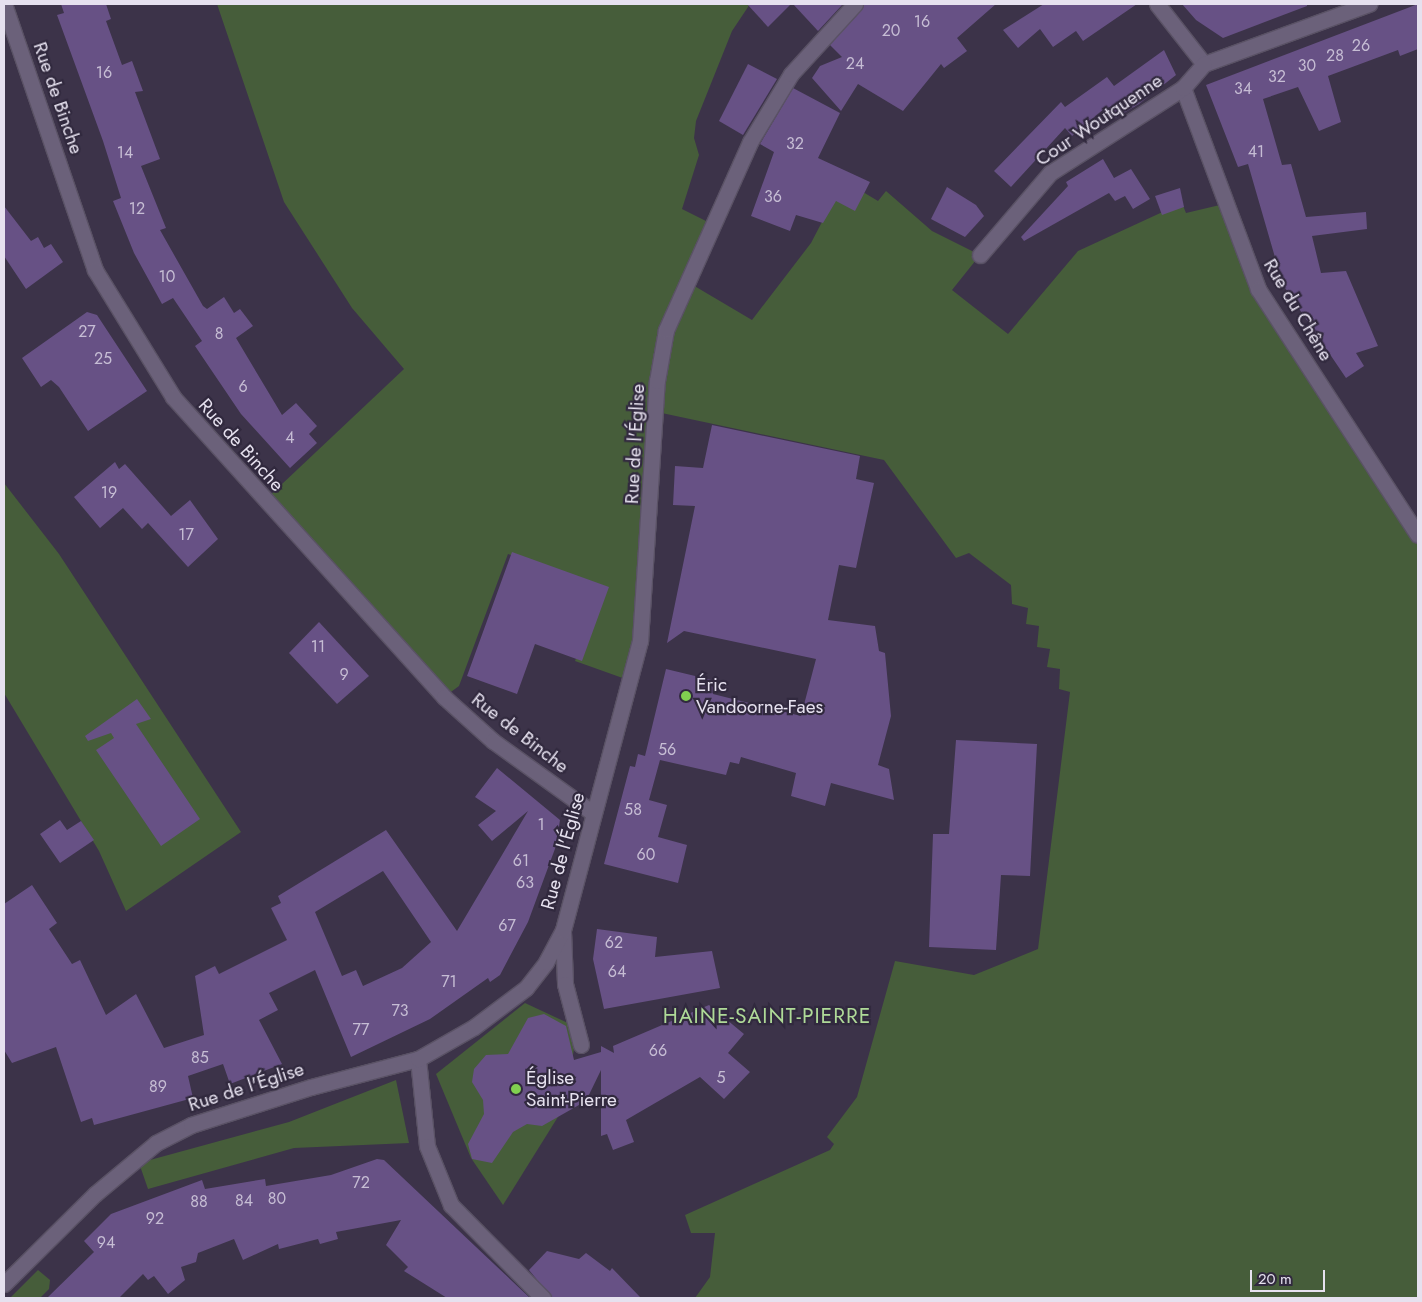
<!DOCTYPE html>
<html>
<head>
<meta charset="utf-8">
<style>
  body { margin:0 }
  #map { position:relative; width:1422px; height:1302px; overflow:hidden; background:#3c3349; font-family:Jost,sans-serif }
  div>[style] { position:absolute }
  .green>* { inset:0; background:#465d3a }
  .building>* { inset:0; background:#675185 }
  .roads { filter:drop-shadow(1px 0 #5a5265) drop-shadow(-1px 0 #5a5265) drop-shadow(0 1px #5a5265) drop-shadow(0 -1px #5a5265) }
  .street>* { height:15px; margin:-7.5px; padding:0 7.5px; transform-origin:7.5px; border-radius:7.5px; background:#6b617a }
  .dots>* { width:14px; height:14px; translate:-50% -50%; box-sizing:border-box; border:2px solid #31293e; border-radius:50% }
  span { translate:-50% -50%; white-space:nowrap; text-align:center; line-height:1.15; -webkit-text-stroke:4.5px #31293e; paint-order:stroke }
  .number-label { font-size:16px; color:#c6bdd4 }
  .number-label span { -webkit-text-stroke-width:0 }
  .street-label { font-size:19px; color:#e6e1ef }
  .poi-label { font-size:19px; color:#e6e1ef }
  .left { translate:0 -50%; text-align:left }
  .quarter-label { font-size:21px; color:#afda98; letter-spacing:1px }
  .frame { position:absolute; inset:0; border:5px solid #e6e1ef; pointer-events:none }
  .scale { position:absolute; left:1250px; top:1270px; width:75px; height:22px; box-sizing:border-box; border:2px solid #e6e1ef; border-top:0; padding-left:6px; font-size:15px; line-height:18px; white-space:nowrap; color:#e6e1ef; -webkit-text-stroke:4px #31293e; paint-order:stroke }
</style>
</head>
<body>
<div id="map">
  <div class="green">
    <i style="clip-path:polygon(217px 4px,750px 4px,732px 31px,696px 121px,694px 138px,699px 155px,682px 209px,712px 224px,686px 281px,752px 320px,811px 243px,835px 197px,858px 189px,878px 201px,886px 191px,932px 231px,980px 255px,952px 290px,1008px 334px,1078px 251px,1182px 203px,1186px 213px,1224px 204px,1240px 248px,1418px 525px,1418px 1298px,695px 1298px,710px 1277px,715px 1233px,691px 1233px,685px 1215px,830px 1150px,834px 1144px,827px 1137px,857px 1097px,895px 961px,974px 975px,1038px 949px,1070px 692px,1059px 689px,1060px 669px,1047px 667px,1050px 649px,1037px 647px,1039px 626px,1026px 624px,1028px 608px,1012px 604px,1011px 585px,969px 553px,956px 558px,884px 460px,657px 412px,631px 681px,575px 661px,602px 588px,508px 554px,459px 686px,444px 697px,264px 501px,404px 369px,352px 308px,284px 202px)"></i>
    <i style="clip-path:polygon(4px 483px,59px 554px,241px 832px,126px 911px,99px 851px,4px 693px)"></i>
    <i style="clip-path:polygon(525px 1003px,570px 1024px,574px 1048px,566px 1104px,503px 1205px,471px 1158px,436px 1074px)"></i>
    <i style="clip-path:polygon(396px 1080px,409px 1143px,294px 1148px,148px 1189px,139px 1163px,289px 1122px)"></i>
    <i style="clip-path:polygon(38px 1270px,50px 1280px,49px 1289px,40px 1298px,10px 1298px)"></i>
  </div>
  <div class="building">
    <i style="clip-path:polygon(61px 4px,106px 4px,111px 19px,106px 21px,122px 65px,132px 61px,143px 91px,135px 92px,160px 159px,141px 166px,166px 228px,160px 230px,203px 306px,207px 309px,224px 297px,234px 313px,240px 309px,253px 326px,236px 338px,282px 415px,296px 403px,317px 426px,309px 434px,317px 443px,290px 468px,241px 414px,195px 346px,202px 341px,173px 298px,162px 304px,134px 253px,113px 201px,121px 198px,103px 141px,57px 15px,64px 13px)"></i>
    <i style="clip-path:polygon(747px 4px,791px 4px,768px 27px)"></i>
    <i style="clip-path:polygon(793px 4px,843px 4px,818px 31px)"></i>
    <i style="clip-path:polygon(864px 4px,996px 4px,957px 38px,967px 51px,944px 68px,941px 64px,903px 111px,858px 84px,841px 111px,812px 78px,820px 66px,842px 57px,830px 45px)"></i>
    <i style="clip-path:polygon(1044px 4px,1137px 4px,1083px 41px,1076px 31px,1053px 47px,1040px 29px,1018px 48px,1003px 30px)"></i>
    <i style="clip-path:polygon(1182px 4px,1307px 4px,1307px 6px,1223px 38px,1196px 20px)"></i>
    <i style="clip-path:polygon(1418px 4px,1418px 49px,1400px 56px,1398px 50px,1328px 76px,1341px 122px,1319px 131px,1298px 87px,1263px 99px,1282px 165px,1291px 164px,1306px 217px,1366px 212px,1367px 229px,1312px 236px,1321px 273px,1346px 271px,1378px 346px,1356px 353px,1364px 366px,1346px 378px,1283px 285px,1248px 164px,1238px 167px,1206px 85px)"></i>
    <i style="clip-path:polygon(1164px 50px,1176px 75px,1139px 104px,1114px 119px,1105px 108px,1072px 136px,1065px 128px,1011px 187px,994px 171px,1061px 102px,1065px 107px,1107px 77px,1114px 86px)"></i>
    <i style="clip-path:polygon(748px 64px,777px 79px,743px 135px,719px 121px)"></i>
    <i style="clip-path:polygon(793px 88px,840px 113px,818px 158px,870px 182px,855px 211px,836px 201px,823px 223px,796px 215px,790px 231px,751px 216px,774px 152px,760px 144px)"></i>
    <i style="clip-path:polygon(1103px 159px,1114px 178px,1131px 169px,1150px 199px,1133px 209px,1125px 196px,1115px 201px,1109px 193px,1024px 241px,1021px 237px,1068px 186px,1066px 182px)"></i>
    <i style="clip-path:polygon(947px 187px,976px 205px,984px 216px,965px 237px,931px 219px)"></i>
    <i style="clip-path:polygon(1180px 188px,1184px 207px,1162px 215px,1155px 196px)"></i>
    <i style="clip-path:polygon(4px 206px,31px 241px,38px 237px,44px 248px,51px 244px,63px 262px,26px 289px,4px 256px)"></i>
    <i style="clip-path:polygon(87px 312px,97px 315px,147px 391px,88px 431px,59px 387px,51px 380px,41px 387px,22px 358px)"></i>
    <i style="clip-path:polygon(712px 425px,860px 456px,856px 479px,874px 483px,856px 568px,839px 565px,828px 620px,875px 626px,879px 651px,885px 653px,891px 716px,878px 765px,889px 769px,894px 800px,831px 783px,825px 806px,791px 796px,796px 773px,741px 757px,739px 764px,730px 762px,726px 775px,660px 760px,649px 800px,667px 805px,658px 837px,687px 845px,678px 883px,604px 864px,630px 766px,635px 767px,638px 754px,645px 756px,666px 669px,716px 681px,713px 694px,801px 716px,816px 659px,684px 631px,667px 643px,695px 506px,673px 505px,675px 466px,703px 468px)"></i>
    <i style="clip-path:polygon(115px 462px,119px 469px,125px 464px,171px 516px,190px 500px,218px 539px,188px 567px,148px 523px,142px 529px,123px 508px,100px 528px,74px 497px)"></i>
    <i style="clip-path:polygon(512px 552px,609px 587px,582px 661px,535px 644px,517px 694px,467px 676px)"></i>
    <i style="clip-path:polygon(319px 622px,369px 676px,337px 704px,289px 653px)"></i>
    <i style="clip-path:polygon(137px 699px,151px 719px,136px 724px,200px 819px,161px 846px,96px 750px,114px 738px,111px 733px,88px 741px,85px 736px)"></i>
    <i style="clip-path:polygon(956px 740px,1037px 744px,1030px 876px,1001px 875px,996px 950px,929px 947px,933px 834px,949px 834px)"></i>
    <i style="clip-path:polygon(evenodd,497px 768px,560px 820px,556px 846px,528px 922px,500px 975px,490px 982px,488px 978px,430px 1019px,351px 1057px,315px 970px,269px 993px,278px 1010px,259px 1020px,282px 1064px,230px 1084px,223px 1064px,188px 1076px,193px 1098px,94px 1125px,92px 1118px,81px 1122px,56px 1047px,12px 1063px,4px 1050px,4px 904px,32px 885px,57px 923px,49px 929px,72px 964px,80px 960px,106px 1015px,136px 994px,164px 1048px,204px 1035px,195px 976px,215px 966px,219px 974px,287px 940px,271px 908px,281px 903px,278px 896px,386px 830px,457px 931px,528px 811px,492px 841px,478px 825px,496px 811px,475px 797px,497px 768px,383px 871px,431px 942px,402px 968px,363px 986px,356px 970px,342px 976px,315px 912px,383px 871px)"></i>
    <i style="clip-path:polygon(60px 820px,67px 830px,81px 821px,94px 840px,60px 863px,40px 834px)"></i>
    <i style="clip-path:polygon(597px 929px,657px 937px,655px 957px,712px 951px,720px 988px,604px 1009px,593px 959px)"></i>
    <i style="clip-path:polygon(709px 1005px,744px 1034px,728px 1053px,750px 1072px,724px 1099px,700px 1077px,626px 1120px,634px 1142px,613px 1150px,607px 1134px,601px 1136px,601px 1070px,586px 1101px,542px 1126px,527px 1124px,513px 1132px,492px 1163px,472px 1159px,468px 1144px,484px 1114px,483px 1100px,472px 1082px,474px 1069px,486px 1055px,508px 1054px,528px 1018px,544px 1014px,566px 1026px,574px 1060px,601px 1052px,601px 1046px,614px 1053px,613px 1046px)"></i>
    <i style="clip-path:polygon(377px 1159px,384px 1160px,530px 1298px,447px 1298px,404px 1271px,408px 1267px,386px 1245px,401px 1220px,336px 1232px,338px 1239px,320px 1244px,318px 1239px,279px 1249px,278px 1244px,243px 1260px,234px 1239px,198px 1253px,196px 1262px,181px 1267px,185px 1280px,168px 1294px,154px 1276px,148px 1280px,143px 1274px,119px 1298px,47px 1298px,94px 1252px,84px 1241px,111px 1214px,202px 1180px,205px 1189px,265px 1179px,266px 1186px,331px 1175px)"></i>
    <i style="clip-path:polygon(547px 1251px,579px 1259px,586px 1253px,610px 1271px,612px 1268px,641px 1298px,552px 1298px,529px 1270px)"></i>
  </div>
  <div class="roads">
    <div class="street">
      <i style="left:4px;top:4px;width:281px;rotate:71.1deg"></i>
      <i style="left:95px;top:270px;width:149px;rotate:58.4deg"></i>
      <i style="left:173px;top:397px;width:404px;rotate:47.9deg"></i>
      <i style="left:444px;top:697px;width:66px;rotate:41.9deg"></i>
      <i style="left:493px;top:741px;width:123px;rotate:35.8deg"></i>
      <i style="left:1157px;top:4px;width:76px;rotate:51.9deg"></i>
      <i style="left:1204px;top:64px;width:176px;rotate:-20deg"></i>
      <i style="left:1183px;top:88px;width:215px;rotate:69.5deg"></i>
      <i style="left:1258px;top:289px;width:293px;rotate:57deg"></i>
      <i style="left:980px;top:255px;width:108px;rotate:-49.5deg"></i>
      <i style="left:1050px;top:173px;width:158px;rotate:-32.6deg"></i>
      <i style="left:1183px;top:88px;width:32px;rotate:-49deg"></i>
      <i style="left:563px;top:931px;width:53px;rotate:87.8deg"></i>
      <i style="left:565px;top:984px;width:63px;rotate:75.3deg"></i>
      <i style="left:418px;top:1059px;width:87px;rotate:84.1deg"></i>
      <i style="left:427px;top:1146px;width:64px;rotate:67.9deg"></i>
      <i style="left:451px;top:1205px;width:131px;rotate:45.3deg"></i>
      <i style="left:4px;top:1284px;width:128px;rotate:-44.7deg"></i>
      <i style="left:95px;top:1194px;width:80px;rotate:-39.9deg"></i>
      <i style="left:156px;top:1143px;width:39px;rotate:-27deg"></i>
      <i style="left:191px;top:1125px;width:126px;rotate:-17.6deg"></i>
      <i style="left:311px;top:1087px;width:111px;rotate:-14.7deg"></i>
      <i style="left:418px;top:1059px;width:64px;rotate:-29.7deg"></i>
      <i style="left:474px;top:1027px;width:65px;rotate:-36.9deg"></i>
      <i style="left:526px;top:988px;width:33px;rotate:-52deg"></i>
      <i style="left:546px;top:962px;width:36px;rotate:-62deg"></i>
      <i style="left:563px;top:930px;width:299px;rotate:-75.1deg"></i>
      <i style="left:640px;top:641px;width:261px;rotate:-86.3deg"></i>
      <i style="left:657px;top:381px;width:52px;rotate:-80deg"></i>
      <i style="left:666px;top:330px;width:206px;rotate:-65.9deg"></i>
      <i style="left:750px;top:142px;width:79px;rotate:-58.9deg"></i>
      <i style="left:791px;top:74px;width:95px;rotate:-47.6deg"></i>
    </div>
  </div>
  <div class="dots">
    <i style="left:686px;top:696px;background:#81d050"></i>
    <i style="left:516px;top:1089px;background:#81d050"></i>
  </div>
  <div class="number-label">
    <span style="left:922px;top:22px">16</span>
    <span style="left:891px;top:31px">20</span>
    <span style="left:1361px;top:46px">26</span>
    <span style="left:1335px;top:56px">28</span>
    <span style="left:855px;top:64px">24</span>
    <span style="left:1307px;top:66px">30</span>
    <span style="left:104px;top:73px">16</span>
    <span style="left:1277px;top:77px">32</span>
    <span style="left:1243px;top:89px">34</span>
    <span style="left:795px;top:144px">32</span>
    <span style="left:1256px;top:152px">41</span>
    <span style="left:125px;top:153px">14</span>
    <span style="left:773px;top:197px">36</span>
    <span style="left:137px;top:209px">12</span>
    <span style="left:167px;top:277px">10</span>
    <span style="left:87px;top:332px">27</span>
    <span style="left:219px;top:334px">8</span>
    <span style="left:103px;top:359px">25</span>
    <span style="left:243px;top:387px">6</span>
    <span style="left:290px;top:438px">4</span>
    <span style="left:109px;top:493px">19</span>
    <span style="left:186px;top:535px">17</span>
    <span style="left:318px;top:647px">11</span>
    <span style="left:344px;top:675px">9</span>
    <span style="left:667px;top:750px">56</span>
    <span style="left:633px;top:810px">58</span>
    <span style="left:541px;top:825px">1</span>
    <span style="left:646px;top:855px">60</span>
    <span style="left:521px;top:861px">61</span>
    <span style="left:525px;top:883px">63</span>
    <span style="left:507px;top:926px">67</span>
    <span style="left:614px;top:943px">62</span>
    <span style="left:617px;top:972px">64</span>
    <span style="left:449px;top:982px">71</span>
    <span style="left:400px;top:1011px">73</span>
    <span style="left:361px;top:1030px">77</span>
    <span style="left:658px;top:1051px">66</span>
    <span style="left:200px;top:1058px">85</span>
    <span style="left:721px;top:1078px">5</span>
    <span style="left:158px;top:1087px">89</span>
    <span style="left:361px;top:1183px">72</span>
    <span style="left:277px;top:1199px">80</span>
    <span style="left:244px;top:1201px">84</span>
    <span style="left:199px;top:1202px">88</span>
    <span style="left:155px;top:1219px">92</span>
    <span style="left:106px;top:1243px">94</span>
  </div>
  <div class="street-label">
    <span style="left:58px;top:98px;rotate:71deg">Rue de Binche</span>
    <span style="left:1099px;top:120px;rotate:-34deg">Cour Woutquenne</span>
    <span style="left:1298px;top:310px;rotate:59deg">Rue du Chêne</span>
    <span style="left:635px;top:444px;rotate:-87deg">Rue de l'Église</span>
    <span style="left:241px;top:445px;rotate:48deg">Rue de Binche</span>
    <span style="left:520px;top:733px;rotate:38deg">Rue de Binche</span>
    <span style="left:563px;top:851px;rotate:-75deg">Rue de l'Église</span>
    <span style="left:246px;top:1087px;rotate:-18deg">Rue de l'Église</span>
  </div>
  <div class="poi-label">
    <span class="left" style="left:696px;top:696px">Éric<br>Vandoorne-Faes</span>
    <span class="left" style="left:526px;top:1089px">Église<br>Saint-Pierre</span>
  </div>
  <div class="quarter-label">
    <span style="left:767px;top:1016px">HAINE-SAINT-PIERRE</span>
  </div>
  <div class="frame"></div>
  <div class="scale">20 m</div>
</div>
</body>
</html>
